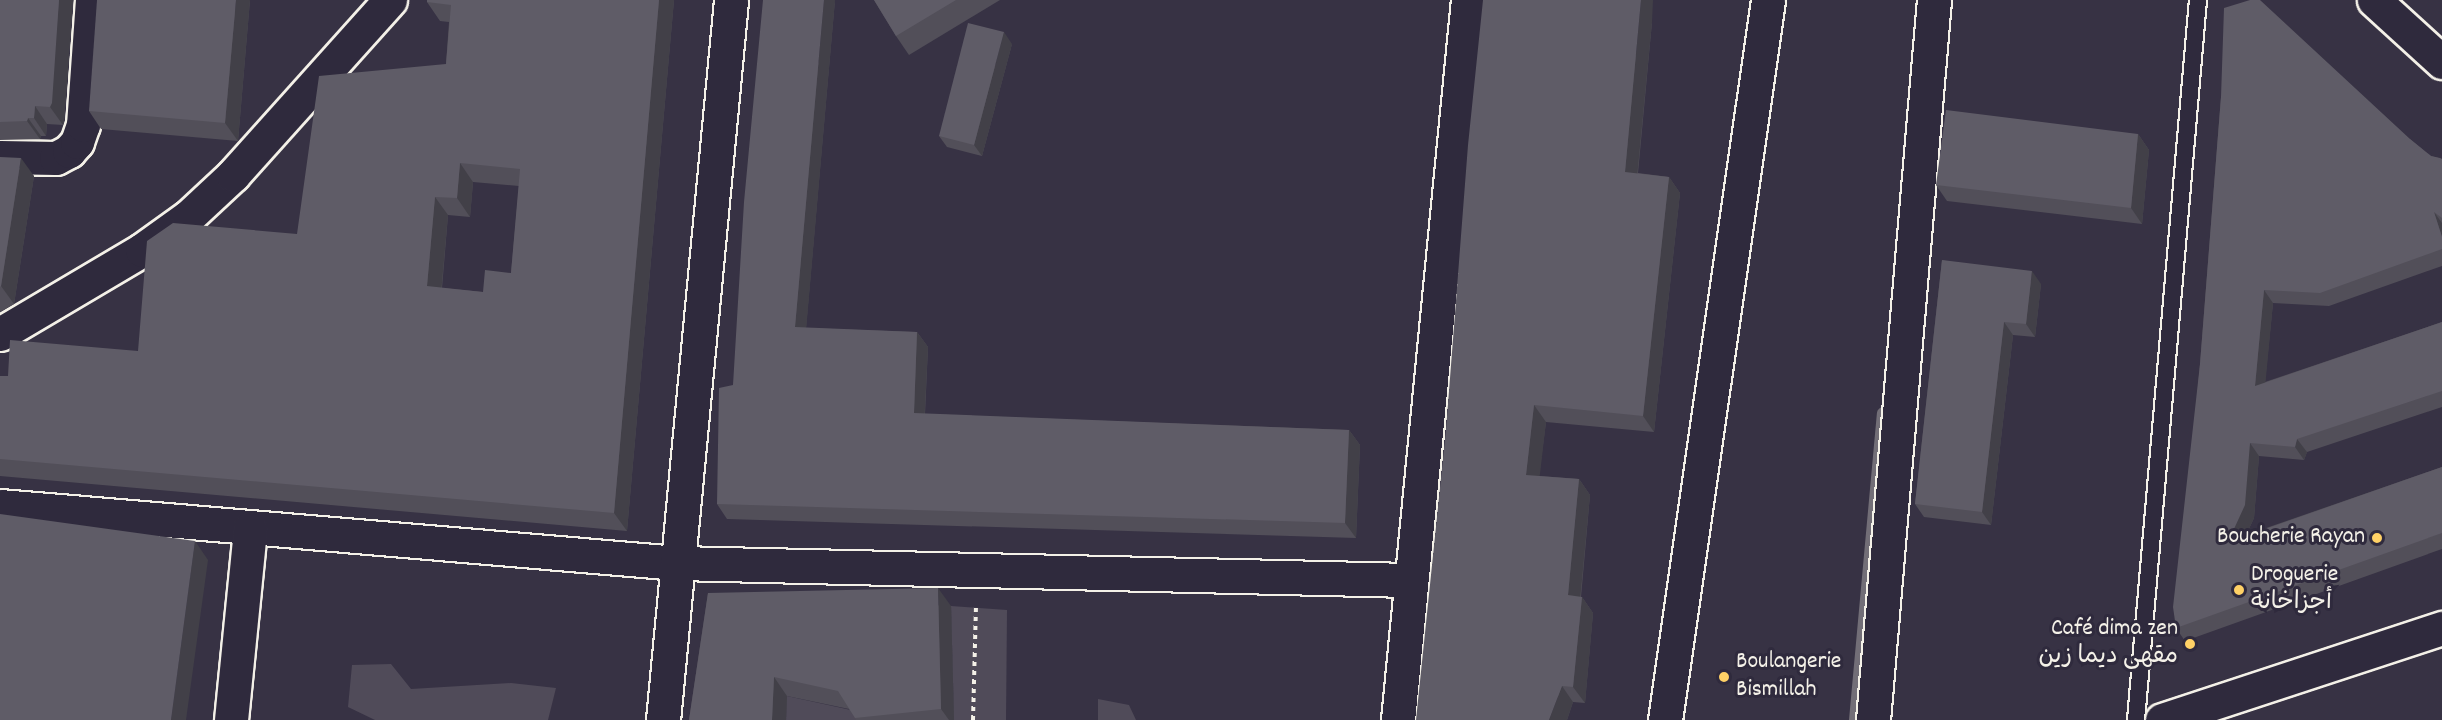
<!DOCTYPE html>
<html>
<head>
<meta charset="utf-8">
<style>
  body { margin:0 }
  #map { position:relative; width:2442px; height:720px; overflow:hidden; background:#373244; font-family:Dekko,"Playpen Sans Arabic",sans-serif }
  div>[style] { position:absolute }
  .green>* { inset:0; background:#504b59 }
  .stream>* { height:12px; margin:-6px; padding:0 6px; transform-origin:6px; border-radius:6px; background:#726e77 }
  .path>* { height:4px; margin-top:-2px; transform-origin:0; background:repeating-linear-gradient(90deg,#f4f1e8 0 4.5px,transparent 0 9px) }
  .roads { filter:drop-shadow(2px 0 #f4f1e8) drop-shadow(-2px 0 #f4f1e8) drop-shadow(0 2px #f4f1e8) drop-shadow(0 -2px #f4f1e8) }
  .service>* { height:16px; margin:-8px; padding:0 8px; transform-origin:8px; border-radius:8px; background:#2f2a3d }
  .minor>* { height:33px; margin:-16.5px; padding:0 16.5px; transform-origin:16.5px; border-radius:16.5px; background:#2f2a3d }
  .tertiary>* { height:33px; margin:-16.5px; padding:0 16.5px; transform-origin:16.5px; border-radius:16.5px; background:#2f2a3d }
  .wall>* { inset:0; background:#524f59 }
  .shaded-wall>* { inset:0; background:#424048 }
  .building>* { inset:0; background:#5f5c67 }
  .dots>* { width:16px; height:16px; translate:-50% -50%; box-sizing:border-box; border:3px solid #2f2a3d; border-radius:50% }
  span { translate:-50% -50%; white-space:nowrap; text-align:center; line-height:1.15; -webkit-text-stroke:6px #2f2a3d; paint-order:stroke }
  .poi-label { font-size:24px; color:#f4f1e8 }
  .right { translate:-100% -50%; text-align:right }
  .left { translate:0 -50%; text-align:left }
</style>
</head>
<body>
<div id="map">
  <div class="green">
    <i style="clip-path:polygon(951px 606px,1007px 610px,1006px 720px,954px 720px)"></i>
    <i style="clip-path:polygon(391px 664px,411px 689px,511px 683px,556px 688px,548px 720px,375px 720px,348px 707px,352px 665px)"></i>
    <i style="clip-path:polygon(787px 696px,851px 710px,857px 720px,786px 720px)"></i>
    <i style="clip-path:polygon(1098px 699px,1129px 705px,1136px 720px,1098px 720px)"></i>
  </div>
  <div class="stream">
    <i style="left:1855px;top:720px;width:308px;rotate:-84.8deg"></i>
  </div>
  <div class="path">
    <i style="left:973px;top:720px;width:116px;rotate:-88.5deg"></i>
  </div>
  <div class="roads">
    <div class="service">
      <i style="left:2136px;top:720px;width:723px;rotate:-85.08deg"></i>
    </div>
    <div class="minor">
      <i style="left:2374px;top:0;width:92px;rotate:42.4deg"></i>
      <i style="left:0;top:157px;width:56px;rotate:1deg"></i>
      <i style="left:56px;top:158px;width:15px;rotate:-28deg"></i>
      <i style="left:69px;top:151px;width:12px;rotate:-48deg"></i>
      <i style="left:77px;top:142px;width:18px;rotate:-71deg"></i>
      <i style="left:83px;top:125px;width:125px;rotate:-85.9deg"></i>
      <i style="left:0;top:334px;width:165px;rotate:-30.6deg"></i>
      <i style="left:142px;top:250px;width:57px;rotate:-35.7deg"></i>
      <i style="left:188px;top:217px;width:62px;rotate:-43deg"></i>
      <i style="left:233px;top:175px;width:235px;rotate:-48.1deg"></i>
      <i style="left:0;top:506px;width:679px;rotate:4.81deg"></i>
      <i style="left:677px;top:563px;width:734px;rotate:1.33deg"></i>
      <i style="left:231px;top:720px;width:193px;rotate:-84.3deg"></i>
      <i style="left:663px;top:720px;width:723px;rotate:-84.6deg"></i>
      <i style="left:1398px;top:720px;width:723px;rotate:-84.45deg"></i>
      <i style="left:1665px;top:720px;width:727px;rotate:-81.86deg"></i>
      <i style="left:1873px;top:720px;width:723px;rotate:-85.16deg"></i>
    </div>
    <div class="tertiary">
      <i style="left:2162px;top:720px;width:295px;rotate:-18.2deg"></i>
    </div>
  </div>
  <div class="wall">
    <i style="clip-path:polygon(0 0,73px 0,64px 121px,63px 125px,47px 124px,46px 136px,41px 136px,40px 139px,0 140px)"></i>
    <i style="clip-path:polygon(250px 0,238px 141px,101px 129px,89px 111px)"></i>
    <i style="clip-path:polygon(evenodd,427px 0,674px 0,627px 531px,0 476px,0 376px,8px 376px,138px 351px,297px 234px,446px 64px,449px 22px,440px 21px,427px 2px,427px 0,473px 182px,519px 186px,511px 273px,483px 292px,442px 288px,448px 215px,470px 217px,473px 182px)"></i>
    <i style="clip-path:polygon(835px 0,806px 328px,917px 332px,928px 347px,925px 414px,1349px 430px,1360px 445px,1356px 538px,727px 519px,717px 504px,733px 385px)"></i>
    <i style="clip-path:polygon(874px 0,1000px 0,909px 55px,896px 36px)"></i>
    <i style="clip-path:polygon(1652px 22px,1638px 173px,1669px 177px,1680px 193px,1654px 432px,1546px 422px,1539px 476px,1579px 479px,1590px 495px,1581px 597px,1582px 597px,1593px 613px,1585px 703px,1573px 702px,1567px 720px,1446px 430px)"></i>
    <i style="clip-path:polygon(1012px 44px,982px 156px,947px 147px,939px 136px)"></i>
    <i style="clip-path:polygon(2221px 97px,2410px 139px,2431px 156px,2442px 159px,2442px 266px,2329px 306px,2273px 303px,2265px 382px,2442px 322px,2442px 407px,2307px 452px,2304px 460px,2259px 456px,2254px 518px,2246px 535px,2442px 467px,2442px 549px,2185px 641px,2176px 628px,2200px 364px)"></i>
    <i style="clip-path:polygon(2138px 134px,2149px 150px,2142px 224px,1947px 201px,1936px 185px)"></i>
    <i style="clip-path:polygon(0 157px,34px 176px,14px 304px,0 312px)"></i>
    <i style="clip-path:polygon(1942px 260px,2041px 284px,2035px 337px,2013px 335px,1991px 525px,1924px 517px,1915px 504px)"></i>
    <i style="clip-path:polygon(708px 593px,951px 606px,954px 720px,856px 720px,849px 709px,787px 696px,786px 720px,689px 720px)"></i>
  </div>
  <div class="shaded-wall">
    <i style="clip-path:polygon(59px 0,73px 0,64px 121px,63px 125px,50px 107px)"></i>
    <i style="clip-path:polygon(236px 0,250px 0,238px 141px,225px 123px)"></i>
    <i style="clip-path:polygon(659px 0,674px 0,627px 531px,614px 513px)"></i>
    <i style="clip-path:polygon(824px 0,835px 0,805px 342px,795px 327px)"></i>
    <i style="clip-path:polygon(1641px 0,1653px 0,1652px 22px,1636px 188px,1625px 172px)"></i>
    <i style="clip-path:polygon(1004px 32px,1012px 44px,982px 156px,974px 145px)"></i>
    <i style="clip-path:polygon(35px 106px,47px 124px,46px 136px,34px 118px)"></i>
    <i style="clip-path:polygon(28px 118px,41px 136px,40px 139px,27px 121px)"></i>
    <i style="clip-path:polygon(2138px 134px,2149px 150px,2142px 224px,2131px 208px)"></i>
    <i style="clip-path:polygon(21px 158px,34px 176px,14px 304px,1px 286px)"></i>
    <i style="clip-path:polygon(460px 163px,473px 182px,470px 217px,457px 198px)"></i>
    <i style="clip-path:polygon(1669px 177px,1680px 193px,1654px 432px,1643px 416px)"></i>
    <i style="clip-path:polygon(435px 197px,448px 215px,440px 305px,427px 286px)"></i>
    <i style="clip-path:polygon(2434px 212px,2442px 223px,2442px 237px)"></i>
    <i style="clip-path:polygon(2032px 271px,2041px 284px,2035px 337px,2026px 324px)"></i>
    <i style="clip-path:polygon(2264px 290px,2273px 303px,2264px 398px,2255px 386px)"></i>
    <i style="clip-path:polygon(2004px 322px,2013px 335px,1991px 525px,1982px 512px)"></i>
    <i style="clip-path:polygon(917px 332px,928px 347px,924px 428px,914px 413px)"></i>
    <i style="clip-path:polygon(1534px 405px,1546px 422px,1538px 491px,1526px 475px)"></i>
    <i style="clip-path:polygon(1349px 430px,1360px 445px,1356px 538px,1345px 523px)"></i>
    <i style="clip-path:polygon(2297px 439px,2307px 452px,2304px 460px,2295px 447px)"></i>
    <i style="clip-path:polygon(2250px 443px,2259px 456px,2254px 518px,2237px 554px,2228px 542px)"></i>
    <i style="clip-path:polygon(1579px 479px,1590px 495px,1579px 611px,1568px 595px)"></i>
    <i style="clip-path:polygon(195px 541px,208px 560px,186px 720px,171px 720px)"></i>
    <i style="clip-path:polygon(938px 588px,951px 606px,954px 720px,949px 720px,941px 709px)"></i>
    <i style="clip-path:polygon(1582px 597px,1593px 613px,1585px 703px,1573px 687px)"></i>
    <i style="clip-path:polygon(774px 677px,787px 696px,786px 720px,772px 720px)"></i>
    <i style="clip-path:polygon(1562px 686px,1573px 702px,1567px 720px,1549px 720px)"></i>
  </div>
  <div class="building">
    <i style="clip-path:polygon(0 0,59px 0,52px 103px,50px 107px,35px 106px,34px 118px,28px 118px,27px 121px,0 122px)"></i>
    <i style="clip-path:polygon(97px 0,236px 0,225px 123px,89px 111px)"></i>
    <i style="clip-path:polygon(evenodd,427px 0,659px 0,614px 513px,0 459px,0 376px,8px 376px,10px 340px,138px 351px,147px 241px,173px 223px,297px 234px,319px 76px,446px 64px,451px 5px,427px 2px,427px 0,460px 163px,520px 169px,511px 273px,485px 270px,483px 292px,427px 286px,435px 197px,457px 198px,460px 163px)"></i>
    <i style="clip-path:polygon(763px 0,824px 0,795px 327px,917px 332px,914px 413px,1349px 430px,1345px 523px,717px 504px,719px 388px,733px 385px,744px 202px)"></i>
    <i style="clip-path:polygon(874px 0,956px 0,896px 36px)"></i>
    <i style="clip-path:polygon(1483px 0,1641px 0,1625px 172px,1669px 177px,1643px 416px,1534px 405px,1526px 475px,1579px 479px,1568px 595px,1582px 597px,1573px 687px,1562px 686px,1549px 720px,1416px 720px,1446px 430px,1468px 145px)"></i>
    <i style="clip-path:polygon(2250px 0,2260px 0,2410px 139px,2431px 156px,2440px 158px,2442px 159px,2442px 218px,2434px 212px,2442px 237px,2442px 249px,2320px 293px,2264px 290px,2255px 386px,2442px 322px,2442px 391px,2297px 439px,2295px 447px,2250px 443px,2245px 505px,2228px 542px,2442px 467px,2442px 533px,2176px 628px,2173px 607px,2200px 364px,2221px 97px,2224px 8px)"></i>
    <i style="clip-path:polygon(968px 23px,1004px 32px,974px 145px,939px 136px)"></i>
    <i style="clip-path:polygon(1946px 110px,2138px 134px,2131px 208px,1936px 185px)"></i>
    <i style="clip-path:polygon(0 157px,21px 158px,1px 286px,0 287px)"></i>
    <i style="clip-path:polygon(1942px 260px,2032px 271px,2026px 324px,2004px 322px,1982px 512px,1915px 504px)"></i>
    <i style="clip-path:polygon(0 514px,195px 541px,171px 720px,0 720px)"></i>
    <i style="clip-path:polygon(938px 588px,941px 709px,855px 718px,838px 691px,774px 677px,772px 720px,689px 720px,708px 593px)"></i>
  </div>
  <div class="dots">
    <i style="left:2377px;top:538px;background:#ffd166"></i>
    <i style="left:2239px;top:590px;background:#ffd166"></i>
    <i style="left:2190px;top:644px;background:#ffd166"></i>
    <i style="left:1724px;top:677px;background:#ffd166"></i>
  </div>
  <div class="poi-label">
    <span class="right" style="left:2365px;top:538px">Boucherie Rayan</span>
    <span class="left" style="left:2251px;top:590px">Droguerie<br>أجزاخانة</span>
    <span class="right" style="left:2178px;top:644px">Café dima zen<br>مقهى ديما زين</span>
    <span class="left" style="left:1736px;top:677px">Boulangerie<br>Bismillah</span>
  </div>
</div>
</body>
</html>
